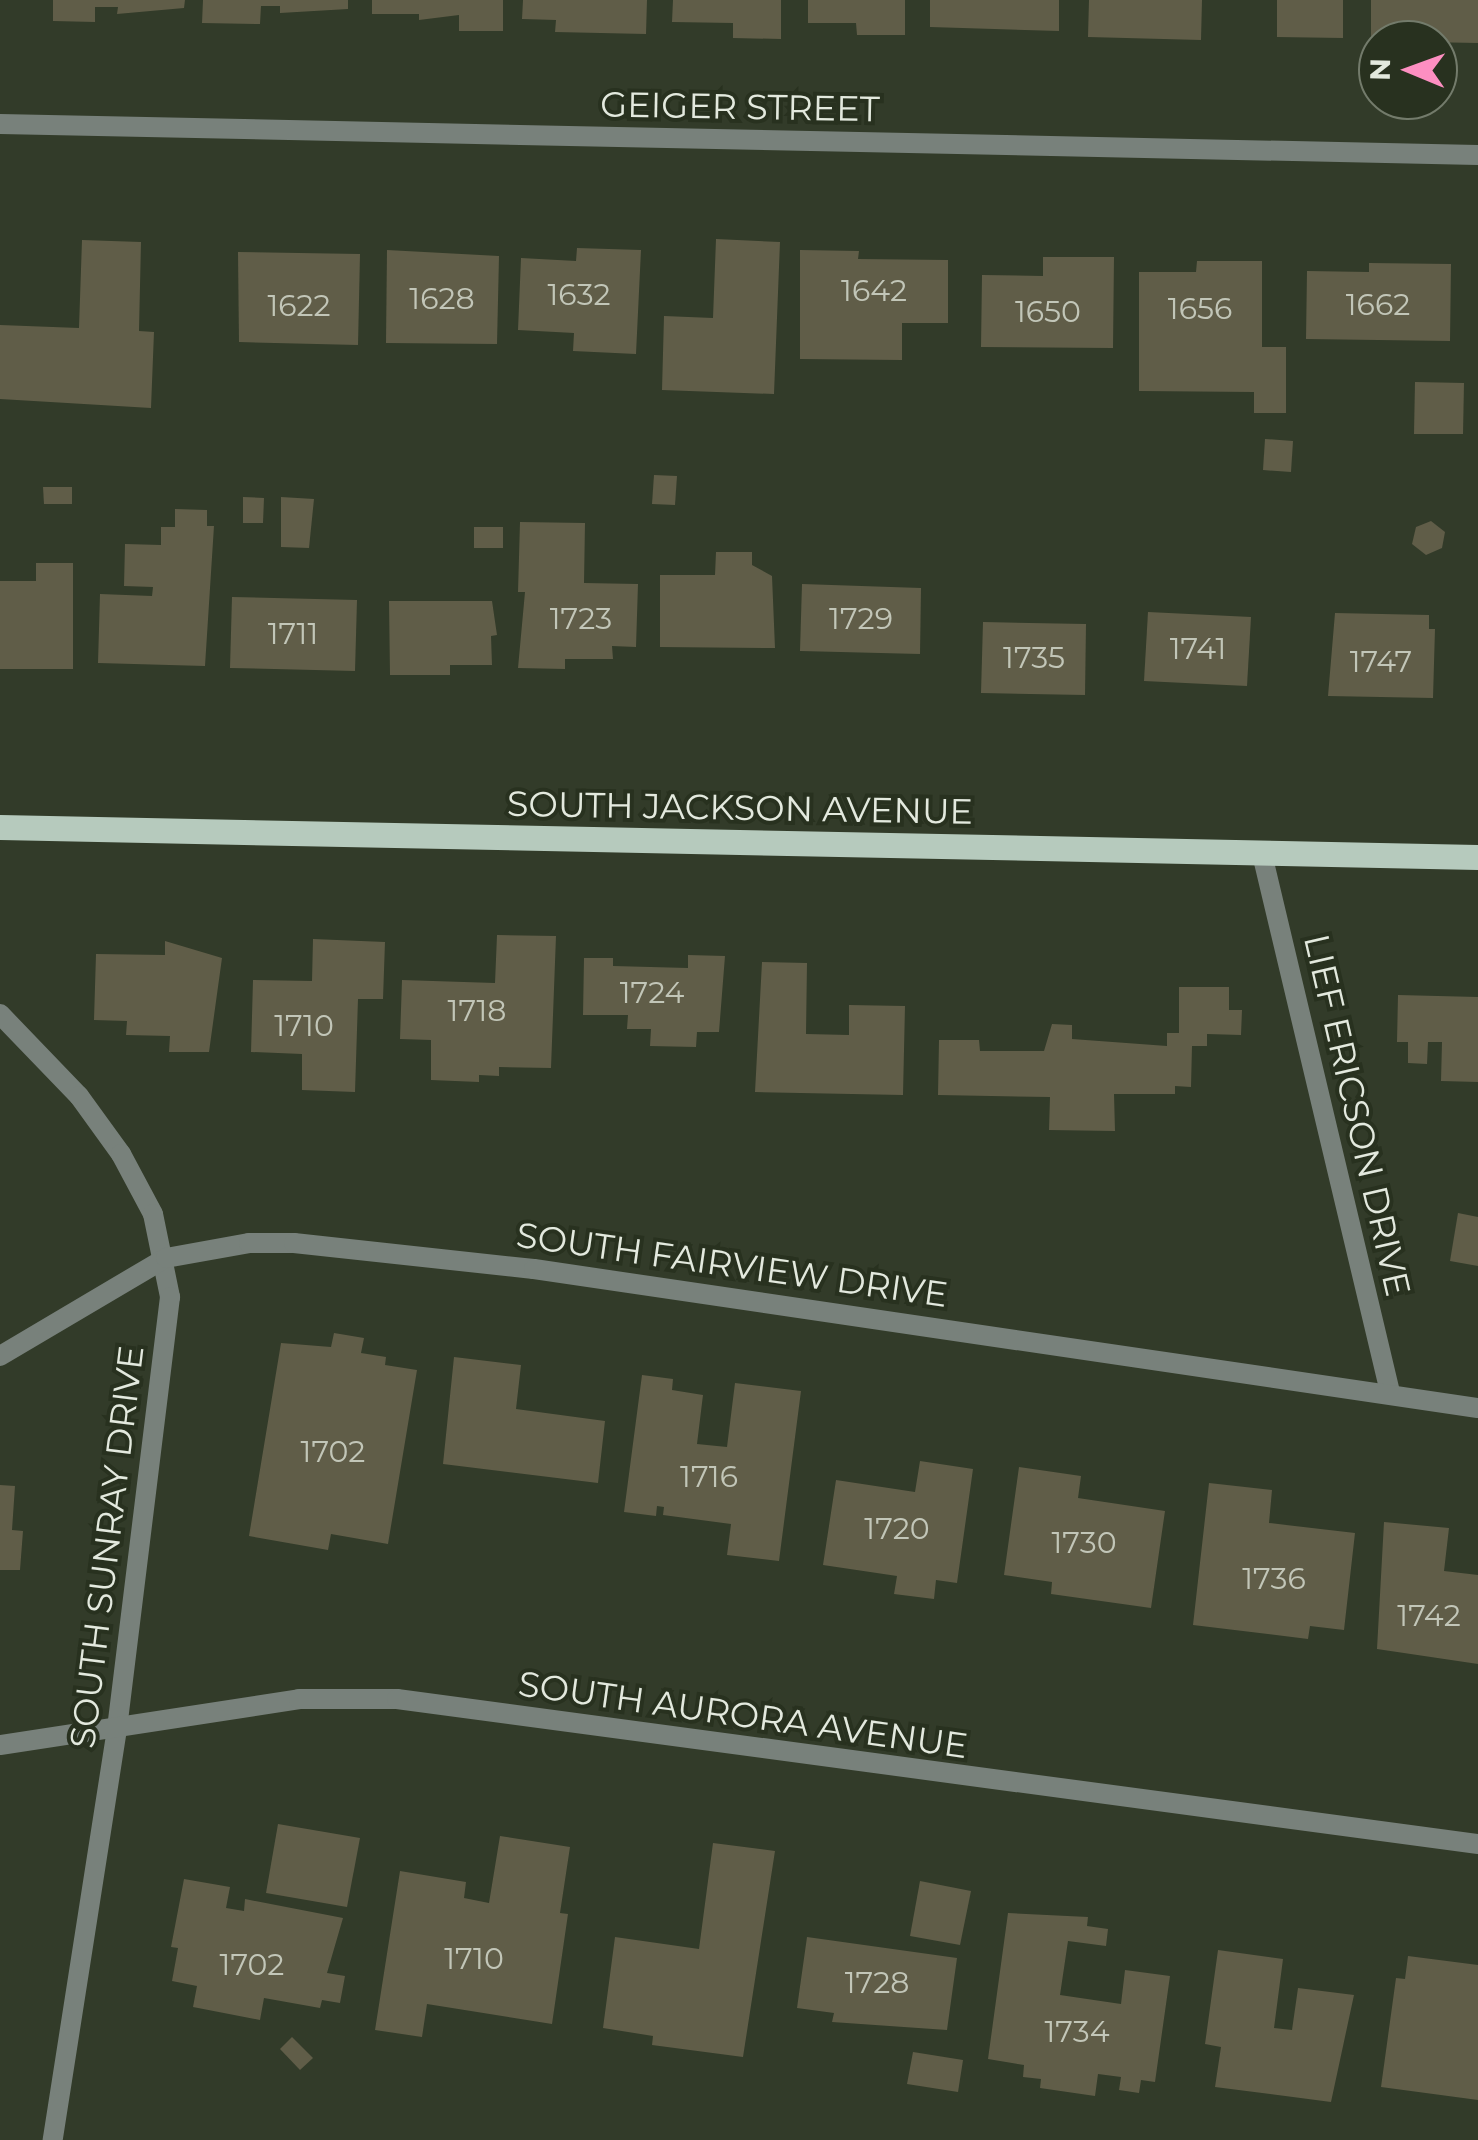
<!DOCTYPE html>
<html>
<head>
<meta charset="utf-8">
<style>
  body { margin:0 }
  #map { position:relative; width:1478px; height:2140px; overflow:hidden; background:#323b29; font-family:Montserrat,sans-serif }
  div>[style] { position:absolute }
  .building>* { inset:0; background:#605d48 }
  .street>* { height:20px; margin:-10px; padding:0 10px; transform-origin:10px; border-radius:10px; background:#78817b }
  .primary>* { height:25px; margin:-12.5px; padding:0 12.5px; transform-origin:12.5px; border-radius:12.5px; background:#b6cabd }
  span { translate:-50% -50%; white-space:nowrap; text-align:center; line-height:1.15; -webkit-text-stroke:8px #28311f; paint-order:stroke }
  .number-label { font-size:30px; color:#c2c6b8 }
  .number-label span { -webkit-text-stroke-width:0 }
  .street-label { font-size:35px; color:#e3e9de }
  .north { position:absolute; left:1358px; top:20px; width:100px; height:100px; box-sizing:border-box; background:#28311f; border:2px solid #737b6b; border-radius:50%; rotate:271deg; font-size:28px; font-weight:700; line-height:40px; text-align:center; color:#e3e9de }
  .north::after { content:''; display:block; margin:auto; width:35px; height:45px; background:#fd8fc1; clip-path:polygon(50% 0,100% 100%,50% 72%,0 100%) }
</style>
</head>
<body>
<div id="map">
  <div class="building">
    <i style="clip-path:polygon(53px 0,185px 0,184px 8px,117px 14px,118px 7px,95px 7px,95px 22px,53px 21px)"></i>
    <i style="clip-path:polygon(203px 0,348px 0,348px 9px,280px 13px,280px 6px,261px 6px,260px 24px,202px 23px)"></i>
    <i style="clip-path:polygon(372px 0,503px 0,503px 31px,459px 31px,459px 15px,419px 20px,419px 14px,372px 14px)"></i>
    <i style="clip-path:polygon(523px 0,647px 0,646px 34px,555px 32px,556px 20px,522px 19px)"></i>
    <i style="clip-path:polygon(673px 0,781px 0,781px 39px,733px 38px,733px 23px,672px 22px)"></i>
    <i style="clip-path:polygon(808px 0,905px 0,905px 35px,857px 35px,856px 23px,808px 23px)"></i>
    <i style="clip-path:polygon(930px 0,1059px 0,1059px 31px,930px 27px)"></i>
    <i style="clip-path:polygon(1089px 0,1202px 0,1201px 40px,1088px 37px)"></i>
    <i style="clip-path:polygon(1277px 0,1343px 0,1343px 38px,1277px 37px)"></i>
    <i style="clip-path:polygon(1371px 0,1478px 0,1478px 43px,1371px 41px)"></i>
    <i style="clip-path:polygon(716px 239px,780px 242px,774px 394px,662px 390px,664px 316px,713px 318px)"></i>
    <i style="clip-path:polygon(82px 240px,141px 242px,139px 331px,154px 332px,151px 408px,0 399px,0 325px,79px 328px)"></i>
    <i style="clip-path:polygon(577px 248px,641px 250px,636px 354px,573px 351px,574px 333px,518px 330px,521px 258px,576px 261px)"></i>
    <i style="clip-path:polygon(387px 250px,499px 256px,497px 344px,386px 343px)"></i>
    <i style="clip-path:polygon(800px 250px,859px 251px,858px 259px,948px 260px,948px 323px,902px 323px,902px 360px,800px 359px)"></i>
    <i style="clip-path:polygon(238px 252px,360px 254px,358px 345px,239px 342px)"></i>
    <i style="clip-path:polygon(1043px 257px,1114px 257px,1113px 348px,981px 347px,982px 275px,1043px 276px)"></i>
    <i style="clip-path:polygon(1197px 261px,1262px 261px,1262px 347px,1286px 347px,1286px 413px,1254px 413px,1254px 392px,1139px 391px,1139px 272px,1196px 272px)"></i>
    <i style="clip-path:polygon(1369px 263px,1451px 264px,1450px 341px,1306px 339px,1307px 271px,1369px 272px)"></i>
    <i style="clip-path:polygon(1415px 382px,1464px 383px,1463px 434px,1414px 434px)"></i>
    <i style="clip-path:polygon(1265px 439px,1293px 441px,1291px 472px,1263px 470px)"></i>
    <i style="clip-path:polygon(654px 475px,677px 476px,675px 505px,652px 504px)"></i>
    <i style="clip-path:polygon(43px 487px,72px 487px,72px 504px,44px 504px)"></i>
    <i style="clip-path:polygon(243px 497px,264px 498px,263px 523px,243px 523px)"></i>
    <i style="clip-path:polygon(281px 497px,314px 499px,309px 548px,281px 547px)"></i>
    <i style="clip-path:polygon(175px 509px,207px 510px,207px 526px,214px 526px,205px 666px,98px 663px,100px 594px,152px 596px,153px 587px,124px 586px,125px 544px,161px 545px,161px 527px,175px 527px)"></i>
    <i style="clip-path:polygon(1431px 521px,1445px 532px,1442px 548px,1426px 555px,1412px 544px,1416px 527px)"></i>
    <i style="clip-path:polygon(520px 522px,585px 523px,584px 583px,638px 584px,636px 647px,612px 646px,613px 659px,565px 659px,565px 669px,518px 668px,525px 592px,518px 592px)"></i>
    <i style="clip-path:polygon(474px 527px,503px 527px,503px 548px,474px 548px)"></i>
    <i style="clip-path:polygon(716px 552px,752px 552px,752px 565px,772px 576px,775px 648px,660px 647px,660px 575px,715px 575px)"></i>
    <i style="clip-path:polygon(36px 563px,73px 563px,73px 669px,0 669px,0 581px,36px 581px)"></i>
    <i style="clip-path:polygon(802px 584px,921px 588px,920px 654px,800px 651px)"></i>
    <i style="clip-path:polygon(232px 597px,357px 600px,355px 671px,230px 668px)"></i>
    <i style="clip-path:polygon(389px 601px,492px 601px,497px 635px,491px 636px,492px 665px,450px 665px,450px 675px,390px 675px)"></i>
    <i style="clip-path:polygon(1148px 612px,1251px 617px,1247px 686px,1144px 681px)"></i>
    <i style="clip-path:polygon(1335px 613px,1429px 615px,1429px 629px,1435px 629px,1433px 698px,1328px 696px)"></i>
    <i style="clip-path:polygon(983px 622px,1086px 624px,1085px 695px,981px 693px)"></i>
    <i style="clip-path:polygon(497px 935px,556px 936px,551px 1068px,499px 1067px,499px 1076px,479px 1075px,479px 1082px,431px 1080px,431px 1040px,400px 1039px,402px 980px,495px 983px)"></i>
    <i style="clip-path:polygon(313px 939px,385px 942px,383px 999px,358px 999px,355px 1092px,302px 1090px,302px 1054px,251px 1052px,253px 980px,312px 981px)"></i>
    <i style="clip-path:polygon(165px 941px,222px 958px,209px 1052px,169px 1052px,170px 1036px,126px 1035px,127px 1021px,94px 1020px,96px 954px,165px 955px)"></i>
    <i style="clip-path:polygon(688px 955px,725px 956px,719px 1032px,697px 1032px,696px 1047px,650px 1046px,651px 1029px,627px 1029px,628px 1015px,583px 1015px,584px 958px,613px 958px,613px 966px,688px 968px)"></i>
    <i style="clip-path:polygon(762px 962px,807px 963px,806px 1034px,849px 1035px,849px 1005px,905px 1006px,903px 1095px,755px 1092px)"></i>
    <i style="clip-path:polygon(1179px 987px,1229px 987px,1229px 1010px,1242px 1010px,1241px 1035px,1207px 1034px,1207px 1046px,1192px 1046px,1191px 1087px,1175px 1086px,1175px 1094px,1114px 1094px,1115px 1131px,1049px 1130px,1050px 1097px,938px 1095px,939px 1040px,979px 1040px,980px 1051px,1044px 1051px,1052px 1024px,1072px 1025px,1072px 1039px,1167px 1046px,1167px 1033px,1179px 1033px)"></i>
    <i style="clip-path:polygon(1398px 995px,1478px 997px,1478px 1082px,1441px 1081px,1442px 1042px,1428px 1042px,1427px 1064px,1408px 1063px,1408px 1042px,1397px 1042px)"></i>
    <i style="clip-path:polygon(1458px 1213px,1478px 1217px,1478px 1266px,1450px 1261px)"></i>
    <i style="clip-path:polygon(334px 1333px,364px 1338px,361px 1353px,386px 1357px,385px 1365px,417px 1370px,388px 1544px,331px 1534px,328px 1550px,249px 1536px,281px 1343px,331px 1347px)"></i>
    <i style="clip-path:polygon(454px 1357px,521px 1365px,516px 1409px,605px 1421px,598px 1483px,443px 1464px)"></i>
    <i style="clip-path:polygon(642px 1375px,673px 1379px,672px 1390px,703px 1395px,697px 1444px,727px 1447px,735px 1383px,801px 1391px,779px 1561px,727px 1555px,731px 1524px,663px 1515px,664px 1507px,657px 1506px,656px 1516px,624px 1512px)"></i>
    <i style="clip-path:polygon(920px 1461px,973px 1469px,957px 1583px,936px 1580px,934px 1599px,894px 1594px,897px 1576px,823px 1565px,836px 1480px,915px 1492px)"></i>
    <i style="clip-path:polygon(1019px 1467px,1081px 1476px,1078px 1498px,1165px 1511px,1151px 1608px,1051px 1594px,1052px 1582px,1004px 1575px)"></i>
    <i style="clip-path:polygon(1209px 1483px,1272px 1490px,1269px 1523px,1355px 1533px,1344px 1630px,1310px 1626px,1308px 1639px,1193px 1625px)"></i>
    <i style="clip-path:polygon(0 1485px,15px 1486px,12px 1530px,23px 1531px,20px 1570px,0 1570px)"></i>
    <i style="clip-path:polygon(1384px 1522px,1449px 1528px,1444px 1571px,1478px 1575px,1478px 1664px,1377px 1649px)"></i>
    <i style="clip-path:polygon(278px 1824px,360px 1838px,347px 1907px,266px 1893px)"></i>
    <i style="clip-path:polygon(500px 1836px,570px 1847px,560px 1913px,568px 1914px,552px 2024px,427px 2004px,422px 2037px,375px 2030px,400px 1871px,466px 1882px,464px 1898px,489px 1903px)"></i>
    <i style="clip-path:polygon(713px 1843px,775px 1851px,743px 2057px,652px 2045px,653px 2036px,603px 2028px,615px 1937px,699px 1949px)"></i>
    <i style="clip-path:polygon(184px 1879px,230px 1887px,226px 1908px,244px 1911px,245px 1899px,343px 1918px,327px 1973px,345px 1976px,340px 2003px,322px 2000px,320px 2008px,264px 1998px,260px 2020px,193px 2007px,197px 1986px,172px 1981px,178px 1948px,171px 1947px)"></i>
    <i style="clip-path:polygon(920px 1881px,971px 1891px,960px 1945px,910px 1936px)"></i>
    <i style="clip-path:polygon(1008px 1913px,1088px 1917px,1087px 1926px,1108px 1929px,1106px 1946px,1068px 1941px,1060px 1995px,1121px 2004px,1125px 1970px,1170px 1976px,1155px 2082px,1141px 2080px,1139px 2093px,1119px 2090px,1121px 2077px,1098px 2074px,1095px 2096px,1040px 2088px,1041px 2079px,1023px 2077px,1024px 2065px,988px 2059px)"></i>
    <i style="clip-path:polygon(807px 1937px,957px 1958px,947px 2030px,832px 2022px,834px 2013px,797px 2008px)"></i>
    <i style="clip-path:polygon(1218px 1950px,1283px 1959px,1274px 2028px,1292px 2030px,1298px 1988px,1354px 1995px,1331px 2102px,1215px 2087px,1221px 2047px,1205px 2044px)"></i>
    <i style="clip-path:polygon(1408px 1956px,1478px 1965px,1478px 2100px,1381px 2087px,1396px 1978px,1405px 1979px)"></i>
    <i style="clip-path:polygon(292px 2037px,313px 2058px,300px 2070px,280px 2049px)"></i>
    <i style="clip-path:polygon(913px 2052px,963px 2060px,958px 2092px,907px 2084px)"></i>
  </div>
  <div class="street">
    <i style="left:0;top:124px;width:1478px;rotate:1.2deg"></i>
    <i style="left:1262px;top:854px;width:553px;rotate:76.62deg"></i>
    <i style="left:0;top:1014px;width:114px;rotate:46.1deg"></i>
    <i style="left:79px;top:1096px;width:72px;rotate:54.1deg"></i>
    <i style="left:121px;top:1154px;width:68px;rotate:61.9deg"></i>
    <i style="left:153px;top:1214px;width:85px;rotate:78.4deg"></i>
    <i style="left:170px;top:1297px;width:435px;rotate:97deg"></i>
    <i style="left:117px;top:1729px;width:416px;rotate:98.9deg"></i>
    <i style="left:0;top:1356px;width:193px;rotate:-30.6deg"></i>
    <i style="left:166px;top:1258px;width:84px;rotate:-10.2deg"></i>
    <i style="left:249px;top:1243px;width:45px"></i>
    <i style="left:294px;top:1243px;width:241px;rotate:6.2deg"></i>
    <i style="left:534px;top:1269px;width:954px;rotate:8.38deg"></i>
    <i style="left:0;top:1745px;width:303px;rotate:-8.7deg"></i>
    <i style="left:299px;top:1699px;width:98px"></i>
    <i style="left:397px;top:1699px;width:1091px;rotate:7.64deg"></i>
  </div>
  <div class="primary">
    <i style="left:0;top:827px;width:1478px;rotate:1.16deg"></i>
  </div>
  <div class="number-label">
    <span style="left:874px;top:291px">1642</span>
    <span style="left:579px;top:295px">1632</span>
    <span style="left:442px;top:299px">1628</span>
    <span style="left:1378px;top:305px">1662</span>
    <span style="left:299px;top:306px">1622</span>
    <span style="left:1200px;top:309px">1656</span>
    <span style="left:1048px;top:312px">1650</span>
    <span style="left:581px;top:619px">1723</span>
    <span style="left:861px;top:619px">1729</span>
    <span style="left:293px;top:634px">1711</span>
    <span style="left:1198px;top:649px">1741</span>
    <span style="left:1034px;top:658px">1735</span>
    <span style="left:1381px;top:662px">1747</span>
    <span style="left:652px;top:993px">1724</span>
    <span style="left:477px;top:1011px">1718</span>
    <span style="left:304px;top:1026px">1710</span>
    <span style="left:333px;top:1452px">1702</span>
    <span style="left:709px;top:1477px">1716</span>
    <span style="left:897px;top:1529px">1720</span>
    <span style="left:1084px;top:1543px">1730</span>
    <span style="left:1274px;top:1579px">1736</span>
    <span style="left:1429px;top:1616px">1742</span>
    <span style="left:474px;top:1959px">1710</span>
    <span style="left:252px;top:1965px">1702</span>
    <span style="left:877px;top:1983px">1728</span>
    <span style="left:1077px;top:2032px">1734</span>
  </div>
  <div class="street-label">
    <span style="left:740px;top:107px;rotate:1deg">GEIGER STREET</span>
    <span style="left:740px;top:808px;rotate:1deg">SOUTH JACKSON AVENUE</span>
    <span style="left:1357px;top:1115px;rotate:77deg">LIEF ERICSON DRIVE</span>
    <span style="left:732px;top:1265px;rotate:8deg">SOUTH FAIRVIEW DRIVE</span>
    <span style="left:107px;top:1547px;rotate:-83deg">SOUTH SUNRAY DRIVE</span>
    <span style="left:743px;top:1715px;rotate:8deg">SOUTH AURORA AVENUE</span>
  </div>
  <div class="north">N</div>
</div>
</body>
</html>
